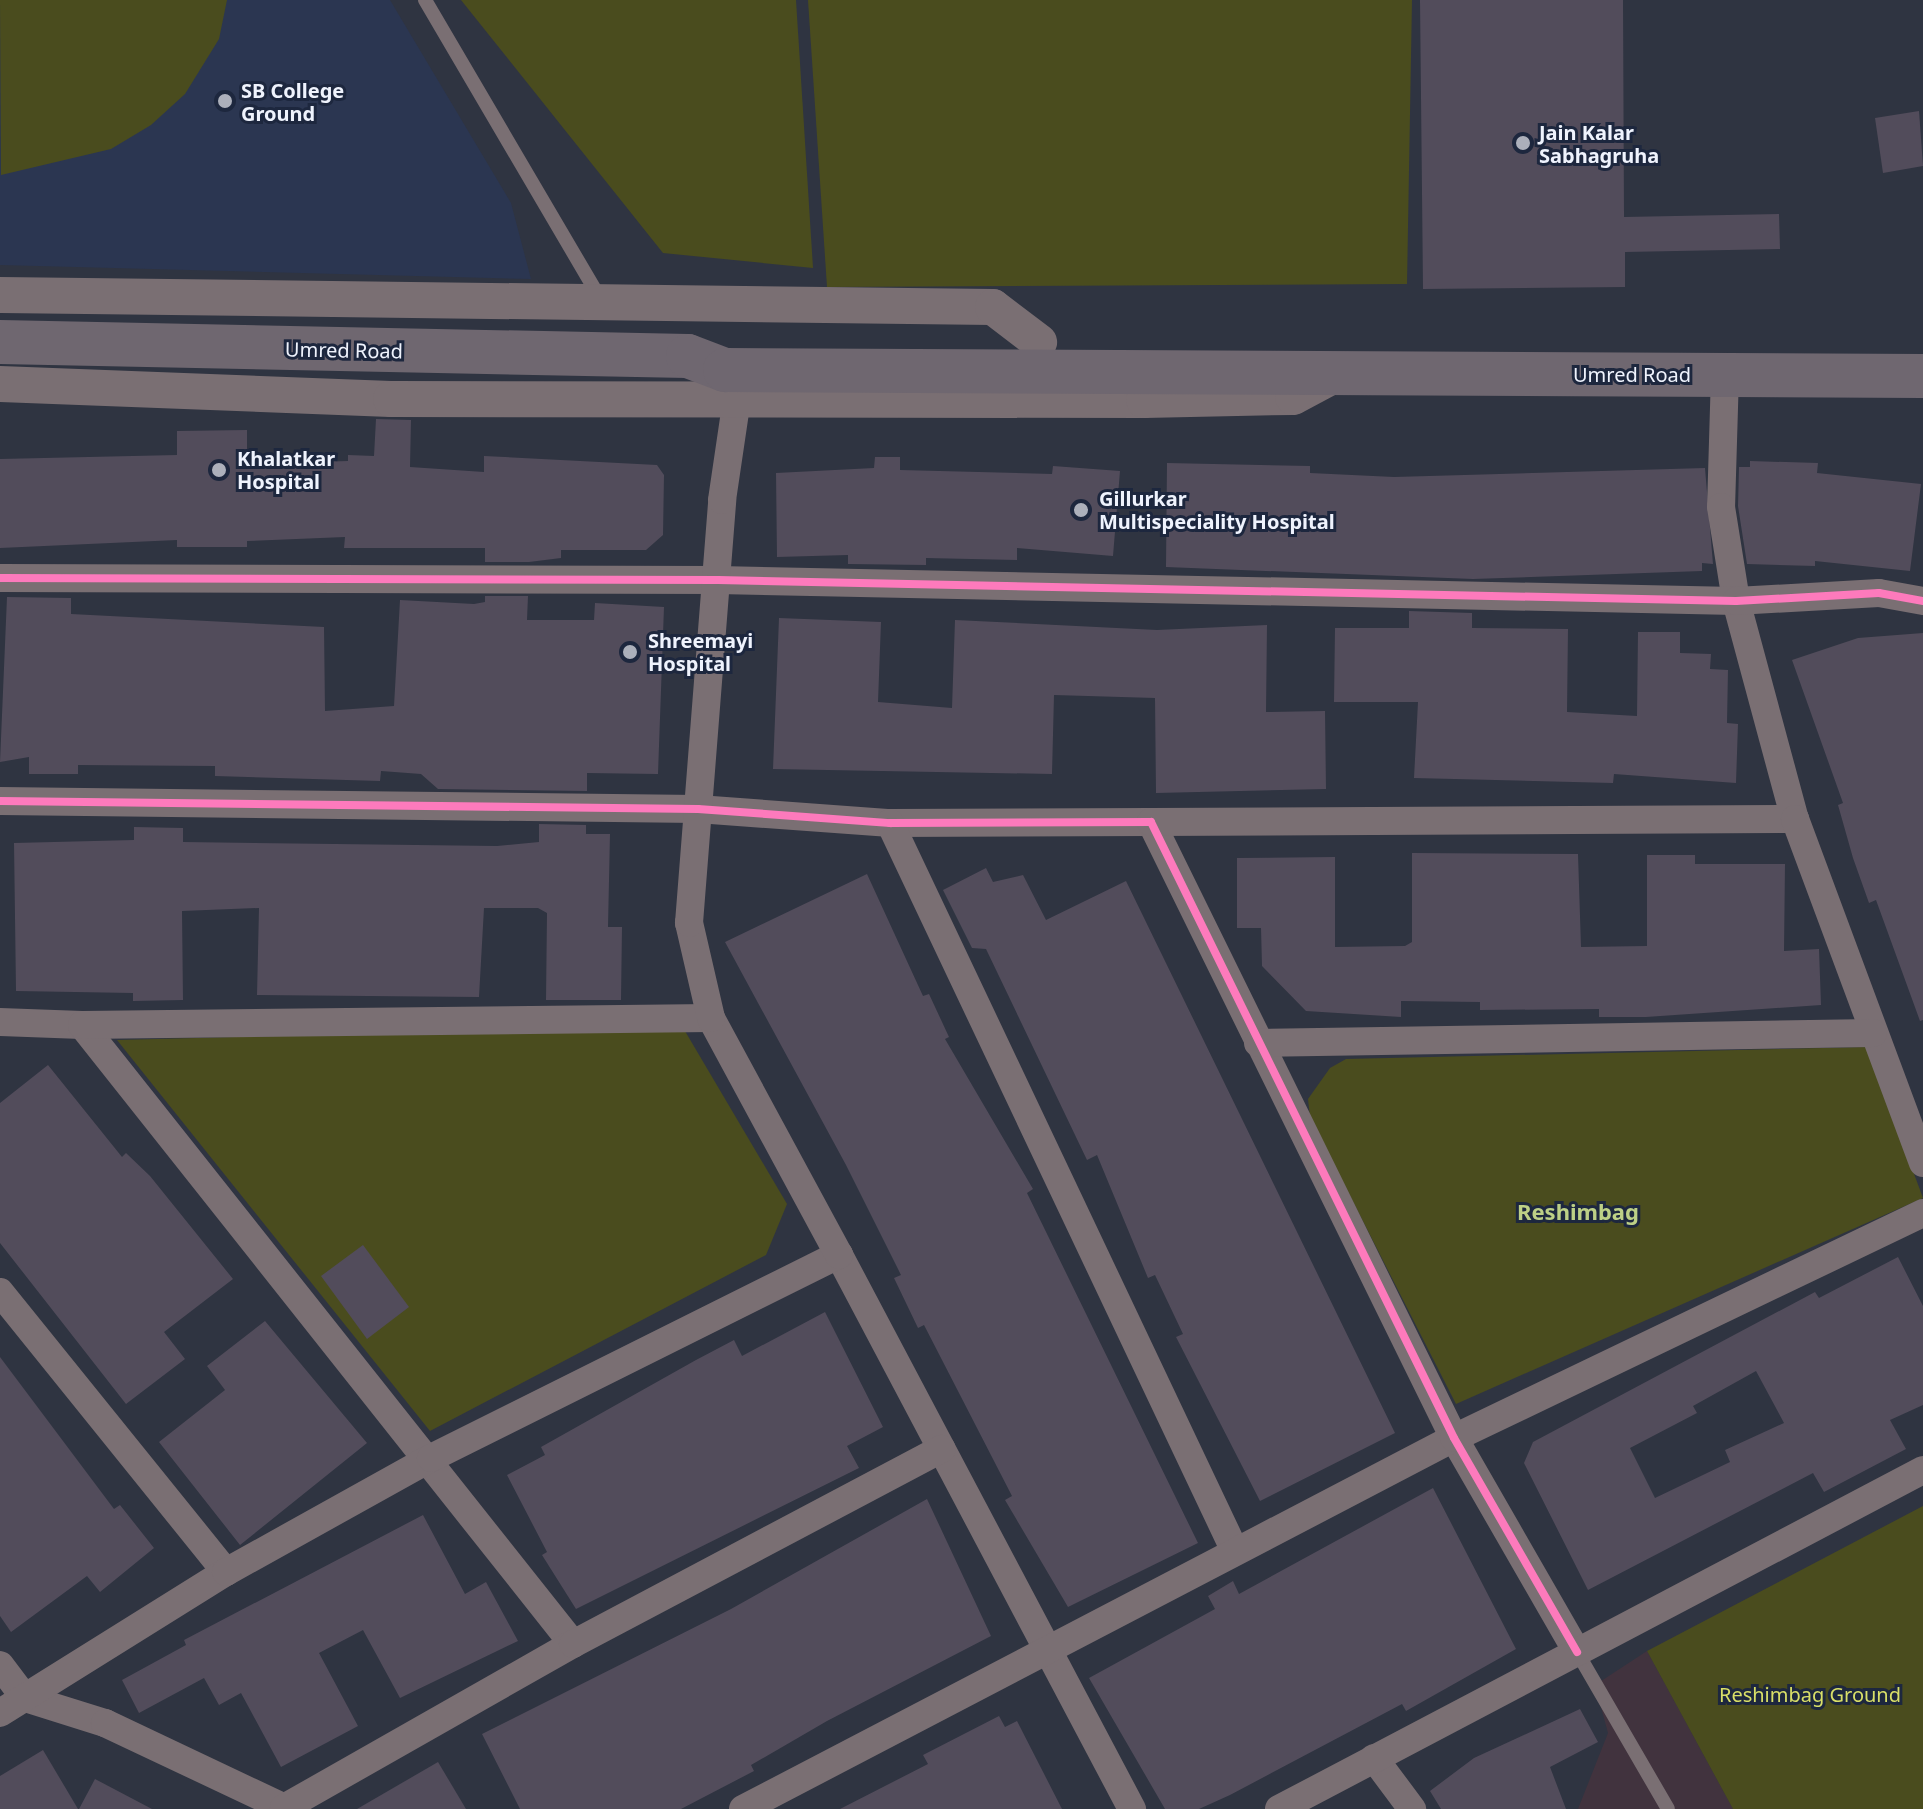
<!DOCTYPE html>
<html>
<head>
<meta charset="utf-8">
<style>
  body { margin:0 }
  #map { position:relative; width:1923px; height:1809px; overflow:hidden; background:#2f3441; font-family:"Noto Sans",sans-serif }
  div>[style] { position:absolute }
  .commercial>* { inset:0; background:#41333e }
  .built>* { inset:0; background:#2b3651 }
  .green>* { inset:0; background:#4a4c1e }
  .building>* { inset:0; background:#524c5b }
  .service>* { height:14px; margin:-7px; padding:0 7px; transform-origin:7px; border-radius:7px; background:#7a6f73 }
  .minor>* { height:28px; margin:-14px; padding:0 14px; transform-origin:14px; border-radius:14px; background:#7a6f73 }
  .tertiary>* { height:36px; margin:-18px; padding:0 18px; transform-origin:18px; border-radius:18px; background:#7a6f73 }
  .primary>* { height:44px; margin:-22px; padding:0 22px; transform-origin:22px; border-radius:22px; background:#6f6770 }
  .cycleway>* { height:8px; margin:-4px; padding:0 4px; transform-origin:4px; border-radius:4px; background:#fd7abc }
  .dots>* { width:22px; height:22px; translate:-50% -50%; box-sizing:border-box; border:4px solid #1d273e; border-radius:50% }
  span { translate:-50% -50%; white-space:nowrap; text-align:center; line-height:1.15; -webkit-text-stroke:6px #1d273e; paint-order:stroke }
  .poi-label { font-size:20px; color:#eff3fd; font-weight:700 }
  .left { translate:0 -50%; text-align:left }
  .street-label { font-size:20px; color:#eff3fd }
  .park-label { font-size:20px; color:#d9df68 }
  .neighbourhood-label { font-size:22px; color:#bdd086; font-weight:700 }
</style>
</head>
<body>
<div id="map">
  <div class="commercial">
    <i style="clip-path:polygon(1647px 1651px,1733px 1809px,1578px 1809px,1608px 1733px,1595px 1685px)"></i>
  </div>
  <div class="built">
    <i style="clip-path:polygon(0 0,390px 0,511px 203px,531px 279px,0 265px)"></i>
  </div>
  <div class="green">
    <i style="clip-path:polygon(0 0,227px 0,219px 39px,185px 94px,151px 125px,111px 149px,1px 175px)"></i>
    <i style="clip-path:polygon(461px 0,796px 0,813px 268px,663px 253px)"></i>
    <i style="clip-path:polygon(808px 0,1412px 0,1407px 284px,827px 287px)"></i>
    <i style="clip-path:polygon(682px 1026px,787px 1204px,766px 1255px,430px 1431px,117px 1040px)"></i>
    <i style="clip-path:polygon(1867px 1047px,1923px 1198px,1456px 1404px,1310px 1117px,1308px 1099px,1330px 1068px,1346px 1059px)"></i>
    <i style="clip-path:polygon(1923px 1506px,1923px 1809px,1733px 1809px,1647px 1651px)"></i>
  </div>
  <div class="building">
    <i style="clip-path:polygon(1420px 0,1623px 0,1624px 217px,1779px 214px,1780px 249px,1625px 252px,1625px 287px,1423px 289px)"></i>
    <i style="clip-path:polygon(1919px 111px,1923px 166px,1883px 173px,1875px 118px)"></i>
    <i style="clip-path:polygon(376px 419px,411px 420px,410px 467px,484px 472px,484px 456px,657px 465px,664px 475px,663px 535px,646px 550px,561px 550px,561px 558px,529px 562px,485px 562px,485px 548px,344px 548px,345px 537px,247px 541px,247px 547px,177px 547px,177px 540px,0 548px,0 459px,177px 455px,177px 431px,247px 430px,247px 464px,348px 461px,348px 455px,374px 456px)"></i>
    <i style="clip-path:polygon(875px 457px,900px 457px,900px 470px,1052px 474px,1053px 466px,1120px 471px,1113px 556px,1017px 548px,1017px 560px,926px 558px,926px 565px,848px 564px,848px 555px,777px 557px,776px 473px,874px 468px)"></i>
    <i style="clip-path:polygon(1750px 461px,1818px 463px,1817px 473px,1921px 484px,1910px 571px,1815px 561px,1815px 566px,1747px 564px,1738px 506px,1739px 467px,1750px 467px)"></i>
    <i style="clip-path:polygon(1167px 463px,1310px 466px,1310px 473px,1394px 477px,1705px 468px,1713px 564px,1702px 563px,1702px 571px,1473px 579px,1166px 567px)"></i>
    <i style="clip-path:polygon(485px 596px,528px 596px,527px 620px,594px 620px,595px 603px,664px 607px,658px 774px,587px 773px,587px 791px,438px 789px,421px 774px,381px 771px,380px 781px,215px 776px,215px 766px,78px 765px,78px 774px,29px 774px,29px 757px,0 762px,7px 597px,71px 598px,71px 614px,324px 627px,325px 711px,394px 706px,400px 600px,474px 604px,485px 602px)"></i>
    <i style="clip-path:polygon(1409px 611px,1472px 613px,1472px 628px,1568px 629px,1567px 712px,1637px 716px,1638px 632px,1680px 632px,1680px 653px,1711px 654px,1710px 669px,1728px 670px,1727px 723px,1738px 724px,1736px 783px,1614px 774px,1613px 783px,1414px 778px,1418px 702px,1334px 702px,1335px 628px,1409px 628px)"></i>
    <i style="clip-path:polygon(779px 618px,881px 622px,878px 702px,952px 708px,955px 620px,1157px 630px,1267px 625px,1266px 712px,1325px 711px,1326px 789px,1156px 793px,1155px 698px,1054px 695px,1052px 774px,773px 769px)"></i>
    <i style="clip-path:polygon(1923px 633px,1923px 1020px,1920px 1021px,1876px 900px,1869px 903px,1853px 858px,1838px 805px,1843px 803px,1792px 660px,1858px 638px)"></i>
    <i style="clip-path:polygon(539px 824px,586px 825px,586px 834px,610px 834px,608px 927px,622px 927px,621px 1000px,546px 1000px,547px 913px,538px 908px,484px 908px,479px 997px,257px 995px,259px 908px,182px 911px,183px 1000px,133px 1001px,133px 993px,16px 991px,14px 843px,134px 840px,134px 827px,183px 828px,183px 842px,497px 846px,539px 842px)"></i>
    <i style="clip-path:polygon(1412px 853px,1578px 854px,1581px 947px,1647px 946px,1647px 855px,1695px 855px,1695px 864px,1785px 864px,1784px 951px,1819px 949px,1821px 1005px,1646px 1017px,1599px 1017px,1599px 1009px,1480px 1010px,1480px 1002px,1401px 1001px,1401px 1017px,1306px 1011px,1262px 966px,1261px 928px,1237px 928px,1237px 858px,1335px 857px,1335px 947px,1405px 946px,1412px 942px)"></i>
    <i style="clip-path:polygon(986px 868px,993px 882px,1023px 875px,1046px 920px,1126px 881px,1395px 1433px,1260px 1501px,1176px 1337px,1183px 1334px,1155px 1275px,1148px 1278px,1097px 1155px,1087px 1160px,986px 949px,972px 948px,943px 890px)"></i>
    <i style="clip-path:polygon(867px 874px,923px 996px,929px 994px,949px 1037px,945px 1039px,1033px 1189px,1027px 1193px,1198px 1543px,1068px 1607px,1005px 1500px,1012px 1496px,924px 1325px,918px 1328px,894px 1278px,901px 1275px,846px 1165px,725px 942px)"></i>
    <i style="clip-path:polygon(48px 1065px,122px 1157px,126px 1153px,150px 1176px,233px 1279px,164px 1332px,185px 1359px,126px 1404px,0 1243px,0 1103px)"></i>
    <i style="clip-path:polygon(363px 1245px,409px 1307px,367px 1339px,321px 1276px)"></i>
    <i style="clip-path:polygon(evenodd,1898px 1257px,1923px 1306px,1923px 1405px,1890px 1420px,1906px 1449px,1824px 1492px,1813px 1473px,1588px 1590px,1524px 1463px,1533px 1442px,1815px 1292px,1819px 1298px,1898px 1257px,1756px 1371px,1784px 1423px,1725px 1450px,1730px 1462px,1655px 1498px,1630px 1448px,1697px 1413px,1693px 1406px,1756px 1371px)"></i>
    <i style="clip-path:polygon(825px 1312px,883px 1427px,847px 1446px,859px 1468px,576px 1609px,542px 1555px,547px 1552px,507px 1475px,545px 1455px,541px 1447px,696px 1360px,734px 1340px,742px 1356px)"></i>
    <i style="clip-path:polygon(265px 1321px,367px 1443px,240px 1545px,159px 1442px,225px 1390px,207px 1366px)"></i>
    <i style="clip-path:polygon(0 1357px,114px 1509px,120px 1505px,154px 1548px,100px 1592px,87px 1576px,11px 1632px,0 1616px)"></i>
    <i style="clip-path:polygon(1433px 1488px,1516px 1649px,1406px 1711px,1402px 1704px,1230px 1795px,1199px 1809px,1165px 1809px,1089px 1678px,1215px 1609px,1208px 1596px,1233px 1581px,1239px 1594px)"></i>
    <i style="clip-path:polygon(927px 1499px,991px 1636px,827px 1721px,751px 1765px,754px 1771px,681px 1809px,520px 1809px,482px 1734px,731px 1609px)"></i>
    <i style="clip-path:polygon(423px 1515px,465px 1594px,486px 1582px,518px 1641px,400px 1698px,363px 1630px,319px 1653px,358px 1726px,281px 1767px,241px 1693px,219px 1705px,204px 1678px,139px 1713px,122px 1680px,186px 1645px,184px 1640px)"></i>
    <i style="clip-path:polygon(1580px 1709px,1598px 1742px,1550px 1767px,1566px 1809px,1441px 1809px,1430px 1791px,1474px 1758px)"></i>
    <i style="clip-path:polygon(999px 1716px,1005px 1727px,1017px 1721px,1062px 1809px,840px 1809px,928px 1764px,923px 1755px)"></i>
    <i style="clip-path:polygon(43px 1750px,78px 1809px,0 1809px,0 1776px)"></i>
    <i style="clip-path:polygon(438px 1762px,466px 1809px,357px 1809px)"></i>
    <i style="clip-path:polygon(95px 1779px,152px 1809px,79px 1809px)"></i>
  </div>
  <div class="service">
    <i style="left:425px;top:0;width:348px;rotate:59.6deg"></i>
    <i style="left:1577px;top:1652px;width:181px;rotate:59.9deg"></i>
  </div>
  <div class="minor">
    <i style="left:1725px;top:374px;width:133px;rotate:91.7deg"></i>
    <i style="left:1721px;top:507px;width:95px;rotate:80.9deg"></i>
    <i style="left:1736px;top:601px;width:226px;rotate:74.9deg"></i>
    <i style="left:0;top:578px;width:718px;rotate:0.16deg"></i>
    <i style="left:718px;top:580px;width:1018px;rotate:1.18deg"></i>
    <i style="left:1736px;top:601px;width:143px;rotate:-3.2deg"></i>
    <i style="left:1879px;top:593px;width:45px;rotate:10.3deg"></i>
    <i style="left:0;top:801px;width:698px;rotate:0.66deg"></i>
    <i style="left:698px;top:809px;width:193px;rotate:4.2deg"></i>
    <i style="left:890px;top:823px;width:261px;rotate:-0.2deg"></i>
    <i style="left:1151px;top:822px;width:686px;rotate:63.81deg"></i>
    <i style="left:1454px;top:1438px;width:247px;rotate:60.1deg"></i>
    <i style="left:1151px;top:822px;width:644px;rotate:-0.27deg"></i>
    <i style="left:1795px;top:819px;width:367px;rotate:69.6deg"></i>
    <i style="left:890px;top:823px;width:803px;rotate:64.65deg"></i>
    <i style="left:0;top:1022px;width:82px;rotate:2.1deg"></i>
    <i style="left:1258px;top:1043px;width:615px;rotate:-0.93deg"></i>
    <i style="left:839px;top:1255px;width:627px;rotate:62.13deg"></i>
    <i style="left:0;top:1292px;width:360px;rotate:51.1deg"></i>
    <i style="left:573px;top:1644px;width:790px;rotate:-128.42deg"></i>
    <i style="left:82px;top:1025px;width:629px;rotate:-0.64deg"></i>
    <i style="left:0;top:1665px;width:41px;rotate:52.9deg"></i>
    <i style="left:25px;top:1698px;width:84px;rotate:17.4deg"></i>
    <i style="left:105px;top:1723px;width:201px;rotate:25.3deg"></i>
    <i style="left:0;top:1713px;width:266px;rotate:-32deg"></i>
    <i style="left:226px;top:1572px;width:235px;rotate:-29.1deg"></i>
    <i style="left:431px;top:1458px;width:456px;rotate:-26.5deg"></i>
    <i style="left:839px;top:1255px;width:269px;rotate:-118.4deg"></i>
    <i style="left:711px;top:1018px;width:98px;rotate:-103deg"></i>
    <i style="left:689px;top:923px;width:424px;rotate:-85.5deg"></i>
    <i style="left:722px;top:500px;width:102px;rotate:-81.6deg"></i>
    <i style="left:1374px;top:1758px;width:64px;rotate:53.3deg"></i>
    <i style="left:284px;top:1808px;width:332px;rotate:-29.6deg"></i>
    <i style="left:573px;top:1644px;width:417px;rotate:-27.9deg"></i>
    <i style="left:743px;top:1809px;width:802px;rotate:-27.56deg"></i>
    <i style="left:1454px;top:1438px;width:520px;rotate:-25.63deg"></i>
    <i style="left:1279px;top:1809px;width:728px;rotate:-27.76deg"></i>
  </div>
  <div class="tertiary">
    <i style="left:0;top:295px;width:993px;rotate:0.69deg"></i>
    <i style="left:993px;top:307px;width:58px;rotate:37.3deg"></i>
    <i style="left:0;top:384px;width:391px;rotate:2.2deg"></i>
    <i style="left:391px;top:399px;width:753px;rotate:0.08deg"></i>
    <i style="left:1144px;top:400px;width:149px;rotate:-1.2deg"></i>
    <i style="left:1293px;top:397px;width:53px;rotate:-28deg"></i>
  </div>
  <div class="primary">
    <i style="left:0;top:342px;width:688px;rotate:1.17deg"></i>
    <i style="left:688px;top:356px;width:40px;rotate:21deg"></i>
    <i style="left:725px;top:370px;width:1198px;rotate:0.29deg"></i>
  </div>
  <div class="cycleway">
    <i style="left:0;top:578px;width:718px;rotate:0.16deg"></i>
    <i style="left:718px;top:580px;width:1018px;rotate:1.18deg"></i>
    <i style="left:1736px;top:601px;width:143px;rotate:-3.2deg"></i>
    <i style="left:1879px;top:593px;width:45px;rotate:10.3deg"></i>
    <i style="left:0;top:801px;width:698px;rotate:0.66deg"></i>
    <i style="left:698px;top:809px;width:193px;rotate:4.2deg"></i>
    <i style="left:890px;top:823px;width:261px;rotate:-0.2deg"></i>
    <i style="left:1151px;top:822px;width:686px;rotate:63.81deg"></i>
    <i style="left:1454px;top:1438px;width:247px;rotate:60.1deg"></i>
  </div>
  <div class="dots">
    <i style="left:225px;top:101px;background:#acb0bb"></i>
    <i style="left:1523px;top:143px;background:#acb0bb"></i>
    <i style="left:219px;top:470px;background:#acb0bb"></i>
    <i style="left:1081px;top:510px;background:#acb0bb"></i>
    <i style="left:630px;top:652px;background:#acb0bb"></i>
  </div>
  <div class="poi-label">
    <span class="left" style="left:241px;top:102px">SB College<br>Ground</span>
    <span class="left" style="left:1539px;top:144px">Jain Kalar<br>Sabhagruha</span>
    <span class="left" style="left:237px;top:470px">Khalatkar<br>Hospital</span>
    <span class="left" style="left:1099px;top:510px">Gillurkar<br>Multispeciality Hospital</span>
    <span class="left" style="left:648px;top:652px">Shreemayi<br>Hospital</span>
  </div>
  <div class="street-label">
    <span style="left:344px;top:350px;rotate:1deg">Umred Road</span>
    <span style="left:1632px;top:374px">Umred Road</span>
  </div>
  <div class="park-label">
    <span style="left:1810px;top:1694px">Reshimbag Ground</span>
  </div>
  <div class="neighbourhood-label">
    <span style="left:1578px;top:1212px">Reshimbag</span>
  </div>
</div>
</body>
</html>
